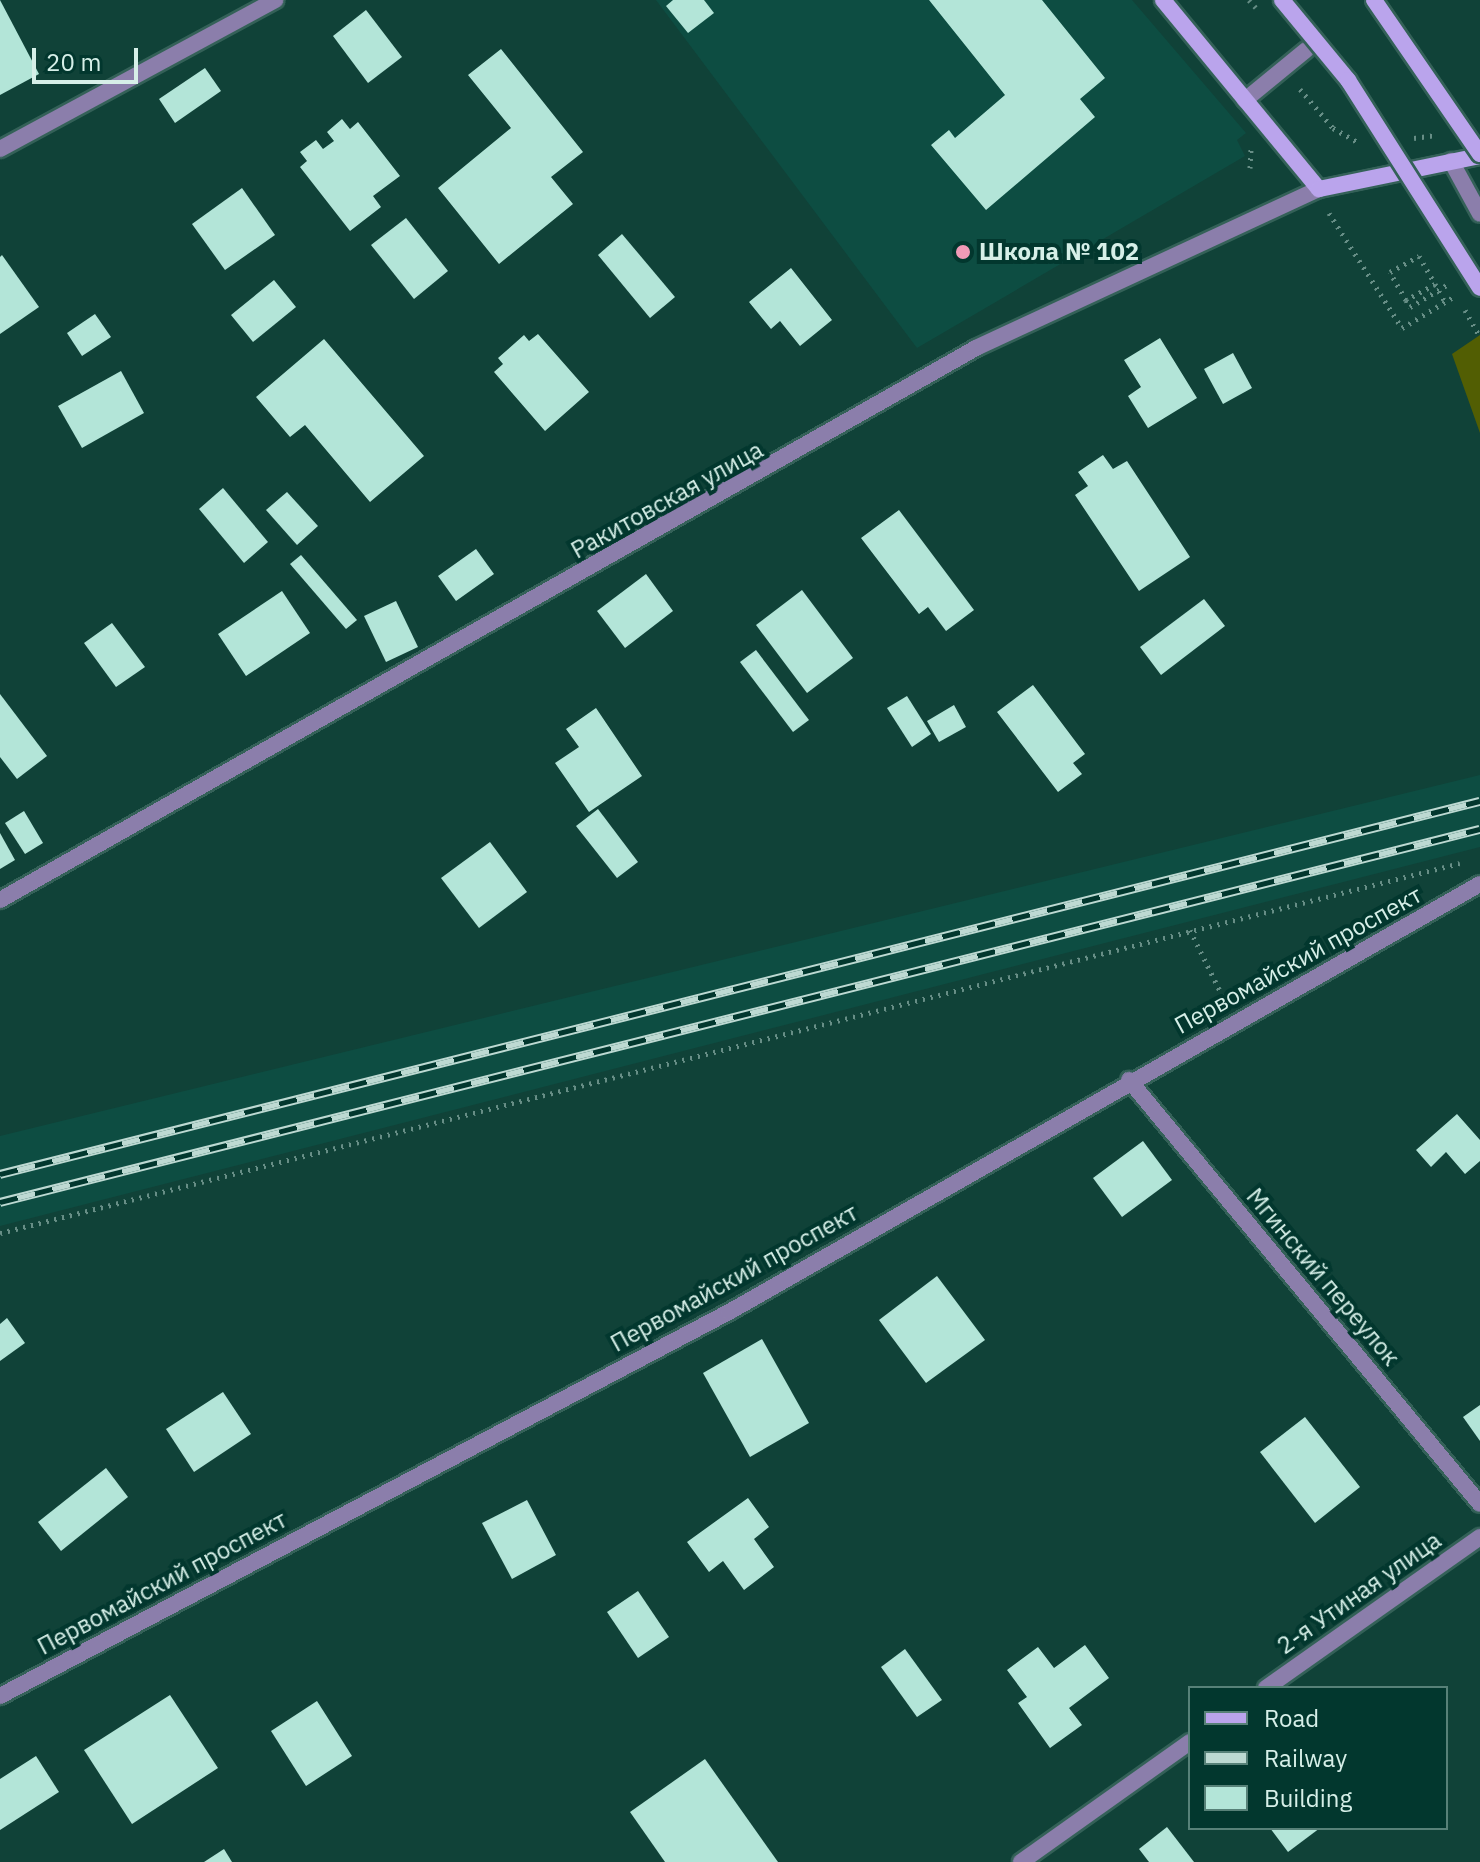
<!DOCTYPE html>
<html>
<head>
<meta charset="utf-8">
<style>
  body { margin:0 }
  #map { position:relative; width:1480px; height:1862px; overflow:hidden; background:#104238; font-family:"IBM Plex Sans",sans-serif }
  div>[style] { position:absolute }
  .built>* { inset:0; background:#0d4d42 }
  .green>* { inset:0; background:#525e03 }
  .building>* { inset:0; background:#b3e5d8 }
  .path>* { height:5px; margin-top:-2.5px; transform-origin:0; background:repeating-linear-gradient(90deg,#678e86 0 2px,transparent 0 8px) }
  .roads { filter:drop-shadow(2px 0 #346158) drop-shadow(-2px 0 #346158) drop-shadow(0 2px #346158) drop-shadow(0 -2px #346158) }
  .lane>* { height:16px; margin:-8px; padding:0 8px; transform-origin:8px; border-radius:8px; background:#8b7eab }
  .street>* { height:16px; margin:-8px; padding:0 8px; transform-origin:8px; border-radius:8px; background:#8b7eab }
  .secondary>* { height:16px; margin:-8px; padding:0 8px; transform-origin:8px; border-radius:8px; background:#baa4ec }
  .rail>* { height:9px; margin-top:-4.5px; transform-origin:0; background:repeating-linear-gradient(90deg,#02372e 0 18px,#bdd9d2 0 36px); box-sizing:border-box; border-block:2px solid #bdd9d2 }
  .path-bridge>* { height:5px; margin-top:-2.5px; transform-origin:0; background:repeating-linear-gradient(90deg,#678e86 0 2px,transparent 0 8px) }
  .bridges { filter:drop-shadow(2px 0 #346158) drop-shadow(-2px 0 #346158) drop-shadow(0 2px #346158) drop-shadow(0 -2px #346158) }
  .secondary-bridge>* { height:16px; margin:-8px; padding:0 8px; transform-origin:8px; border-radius:8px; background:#baa4ec }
  .dots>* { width:22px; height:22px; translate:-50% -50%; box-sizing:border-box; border:4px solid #02372e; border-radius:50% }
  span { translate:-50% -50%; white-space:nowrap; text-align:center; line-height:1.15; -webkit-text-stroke:8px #02372e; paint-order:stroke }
  .poi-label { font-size:24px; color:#d6efe8; font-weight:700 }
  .left { translate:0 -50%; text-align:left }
  .street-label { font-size:24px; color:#d6efe8 }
  .legend { position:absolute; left:1188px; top:1686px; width:260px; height:144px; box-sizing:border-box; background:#02372e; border:2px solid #578178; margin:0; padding:10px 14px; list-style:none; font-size:24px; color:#d6efe8 }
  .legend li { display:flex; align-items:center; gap:16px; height:40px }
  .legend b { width:40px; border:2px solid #578178 }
  .scale { position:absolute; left:32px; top:48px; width:106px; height:36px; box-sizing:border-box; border:4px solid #d6efe8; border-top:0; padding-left:10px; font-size:24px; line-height:28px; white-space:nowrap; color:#d6efe8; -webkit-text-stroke:6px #02372e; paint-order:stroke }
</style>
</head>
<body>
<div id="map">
  <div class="built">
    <i style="clip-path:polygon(656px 0,1132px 0,1246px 133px,1237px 140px,1245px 156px,917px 348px)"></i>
    <i style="clip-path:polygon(1480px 775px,1480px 847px,0 1226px,0 1136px)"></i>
  </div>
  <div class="green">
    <i style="clip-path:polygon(1480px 335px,1480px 433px,1452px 354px)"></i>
  </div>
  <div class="building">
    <i style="clip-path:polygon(0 0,39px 74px,0 95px)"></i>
    <i style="clip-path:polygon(673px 0,704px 0,714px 13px,688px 33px,666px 6px)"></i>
    <i style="clip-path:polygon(929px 0,1042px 0,1105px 78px,1080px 99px,1095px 117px,986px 210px,931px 145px,949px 130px,955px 138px,1005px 95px)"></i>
    <i style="clip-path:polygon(366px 10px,402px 57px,368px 83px,333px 36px)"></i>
    <i style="clip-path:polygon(501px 49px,583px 152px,551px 177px,573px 204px,499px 264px,438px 188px,511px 128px,468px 75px)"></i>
    <i style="clip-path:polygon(205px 68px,221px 91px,175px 123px,159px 99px)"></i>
    <i style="clip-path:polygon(342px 119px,350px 129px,358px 122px,400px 176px,373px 196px,381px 207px,350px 231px,300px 167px,307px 161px,300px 152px,316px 140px,323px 149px,334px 141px,327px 132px)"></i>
    <i style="clip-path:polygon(242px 188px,275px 235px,225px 270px,192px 224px)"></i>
    <i style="clip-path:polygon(406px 218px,448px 271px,414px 299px,371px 245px)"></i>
    <i style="clip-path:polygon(622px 234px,675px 297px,650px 318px,598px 255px)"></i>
    <i style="clip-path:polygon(2px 255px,39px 307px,0 334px,0 257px)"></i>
    <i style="clip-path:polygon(791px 268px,832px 320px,800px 346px,780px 321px,771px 329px,749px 302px)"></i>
    <i style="clip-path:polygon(274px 280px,296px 307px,253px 342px,231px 315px)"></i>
    <i style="clip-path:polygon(95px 314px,111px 337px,82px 356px,67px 333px)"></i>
    <i style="clip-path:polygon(538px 334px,589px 392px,545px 431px,494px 372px,503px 364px,498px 358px,524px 335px,529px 341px)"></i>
    <i style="clip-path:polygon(1160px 338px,1197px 398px,1148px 428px,1128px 396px,1141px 387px,1124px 360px)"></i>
    <i style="clip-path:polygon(324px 339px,424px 456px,370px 502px,305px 425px,290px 437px,256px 397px)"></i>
    <i style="clip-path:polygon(1233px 353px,1252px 388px,1223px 404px,1204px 369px)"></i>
    <i style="clip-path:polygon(121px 371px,144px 413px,82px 448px,58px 406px)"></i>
    <i style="clip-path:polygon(1103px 455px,1113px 469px,1127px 461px,1190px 557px,1139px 591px,1075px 495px,1088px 486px,1078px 472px)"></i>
    <i style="clip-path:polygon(223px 488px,268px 542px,244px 563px,199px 509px)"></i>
    <i style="clip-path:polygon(287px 492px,318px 526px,297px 545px,266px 510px)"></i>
    <i style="clip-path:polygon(899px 510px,974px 610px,946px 631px,928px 607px,919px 614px,861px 538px)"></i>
    <i style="clip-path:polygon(476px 549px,494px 574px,456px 601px,438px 576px)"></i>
    <i style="clip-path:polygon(301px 555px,357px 620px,346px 629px,290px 564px)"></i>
    <i style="clip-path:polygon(646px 574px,673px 611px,625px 648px,597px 611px)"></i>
    <i style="clip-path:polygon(802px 590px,853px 658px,807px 693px,756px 625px)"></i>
    <i style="clip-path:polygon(282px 591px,310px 633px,246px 676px,218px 634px)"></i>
    <i style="clip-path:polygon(1204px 599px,1225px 626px,1161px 675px,1140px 647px)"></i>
    <i style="clip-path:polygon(396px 601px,418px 647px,386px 662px,364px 616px)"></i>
    <i style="clip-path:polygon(112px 623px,145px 667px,116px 687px,84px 643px)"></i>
    <i style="clip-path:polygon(756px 650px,809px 720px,793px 732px,740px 662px)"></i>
    <i style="clip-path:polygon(1033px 685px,1085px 754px,1073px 763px,1082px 774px,1058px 792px,997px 712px)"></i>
    <i style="clip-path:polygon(0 694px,47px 756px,17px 779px,0 757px)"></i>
    <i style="clip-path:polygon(907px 696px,931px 734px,912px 747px,887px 708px)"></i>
    <i style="clip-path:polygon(954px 705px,966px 727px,939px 742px,927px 721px)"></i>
    <i style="clip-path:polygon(596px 708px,642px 776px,589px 812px,555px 763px,579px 747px,566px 729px)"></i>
    <i style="clip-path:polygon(598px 809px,638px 862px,617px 878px,576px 826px)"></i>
    <i style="clip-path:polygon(24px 811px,43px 843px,25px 854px,5px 823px)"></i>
    <i style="clip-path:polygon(0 833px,15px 860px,0 869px)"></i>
    <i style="clip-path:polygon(490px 842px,527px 892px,479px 928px,441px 878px)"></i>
    <i style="clip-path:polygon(1457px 1114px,1480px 1140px,1480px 1161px,1465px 1174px,1446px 1152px,1431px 1167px,1416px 1150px)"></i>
    <i style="clip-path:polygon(1143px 1141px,1172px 1180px,1122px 1217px,1093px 1178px)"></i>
    <i style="clip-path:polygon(937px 1276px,985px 1340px,926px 1383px,879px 1320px)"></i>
    <i style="clip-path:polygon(7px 1318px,25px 1343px,0 1361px,0 1324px)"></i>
    <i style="clip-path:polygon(762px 1339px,809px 1423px,750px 1457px,703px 1373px)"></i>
    <i style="clip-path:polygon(223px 1392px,251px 1434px,194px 1472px,166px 1429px)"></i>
    <i style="clip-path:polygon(1480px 1405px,1480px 1441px,1463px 1417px)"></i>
    <i style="clip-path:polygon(1305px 1417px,1360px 1487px,1315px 1523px,1260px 1452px)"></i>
    <i style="clip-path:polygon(106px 1468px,128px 1497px,61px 1551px,38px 1522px)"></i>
    <i style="clip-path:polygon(748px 1498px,769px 1527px,754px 1539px,774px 1567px,744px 1590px,723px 1561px,709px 1572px,687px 1542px)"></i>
    <i style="clip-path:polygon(527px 1500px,556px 1555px,512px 1579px,482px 1523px)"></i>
    <i style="clip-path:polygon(638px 1591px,669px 1637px,638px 1658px,607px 1612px)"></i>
    <i style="clip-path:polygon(1085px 1645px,1109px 1678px,1069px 1708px,1082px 1725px,1050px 1748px,1018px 1703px,1027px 1697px,1007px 1670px,1038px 1647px,1054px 1668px)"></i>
    <i style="clip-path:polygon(905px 1649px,942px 1700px,917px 1717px,881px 1667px)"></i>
    <i style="clip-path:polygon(170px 1695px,218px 1768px,132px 1824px,84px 1750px)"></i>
    <i style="clip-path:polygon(317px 1701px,352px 1756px,306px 1786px,271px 1731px)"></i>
    <i style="clip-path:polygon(36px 1756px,59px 1792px,0 1830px,0 1779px)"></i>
    <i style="clip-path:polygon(705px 1759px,778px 1862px,665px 1862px,630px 1812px)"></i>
    <i style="clip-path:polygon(1167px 1827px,1194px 1862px,1149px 1862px,1139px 1849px)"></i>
    <i style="clip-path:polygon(1270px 1828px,1320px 1828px,1288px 1852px)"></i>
    <i style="clip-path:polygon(224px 1849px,232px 1862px,204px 1862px)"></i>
  </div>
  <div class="path">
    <i style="left:1300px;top:89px;width:51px;rotate:49.8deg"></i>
    <i style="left:1333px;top:128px;width:28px;rotate:30deg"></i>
    <i style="left:1414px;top:138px;width:22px;rotate:-8deg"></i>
    <i style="left:1250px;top:168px;width:21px;rotate:-87deg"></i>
    <i style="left:1329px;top:213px;width:136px;rotate:57.6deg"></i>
    <i style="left:1402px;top:328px;width:62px;rotate:-31.1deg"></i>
    <i style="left:1435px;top:284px;width:33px;rotate:151deg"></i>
    <i style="left:1406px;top:300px;width:32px;rotate:-120deg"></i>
    <i style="left:1390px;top:272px;width:33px;rotate:-29deg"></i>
    <i style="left:1419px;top:256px;width:32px;rotate:60deg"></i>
    <i style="left:1435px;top:284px;width:21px;rotate:61deg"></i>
    <i style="left:1190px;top:930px;width:79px;rotate:63.8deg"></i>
    <i style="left:0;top:1233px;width:1506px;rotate:-14.22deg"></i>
  </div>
  <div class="roads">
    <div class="lane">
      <i style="left:1245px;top:100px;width:79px;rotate:-39.3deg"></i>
      <i style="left:1451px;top:161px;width:60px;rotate:61.3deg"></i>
    </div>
    <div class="street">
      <i style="left:0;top:149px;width:313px;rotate:-28.4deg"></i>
      <i style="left:0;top:900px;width:1121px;rotate:-29.49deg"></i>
      <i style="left:976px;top:348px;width:378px;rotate:-24.9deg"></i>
      <i style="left:1129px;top:1080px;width:550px;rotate:50.38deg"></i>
      <i style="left:1266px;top:1688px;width:262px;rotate:-35.2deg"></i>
      <i style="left:0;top:1696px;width:824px;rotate:-27.78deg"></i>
      <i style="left:729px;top:1312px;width:864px;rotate:-29.68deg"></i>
      <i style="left:1021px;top:1862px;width:207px;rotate:-35.4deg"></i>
    </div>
    <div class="secondary">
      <i style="left:1163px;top:0;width:245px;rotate:50.5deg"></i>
      <i style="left:1319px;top:189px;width:164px;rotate:-11.6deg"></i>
    </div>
  </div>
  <div class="rail">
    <i style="left:0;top:1174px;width:1526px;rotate:-14.15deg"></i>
    <i style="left:0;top:1202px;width:1526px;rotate:-14.15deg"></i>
  </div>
  <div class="path-bridge">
    <i style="left:1249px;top:0;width:13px;rotate:48deg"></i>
    <i style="left:1406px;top:300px;width:8px;rotate:60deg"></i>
    <i style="left:1410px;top:307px;width:47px;rotate:-31deg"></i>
    <i style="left:1465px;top:310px;width:31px;rotate:61deg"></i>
  </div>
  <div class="bridges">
    <div class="secondary-bridge">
      <i style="left:1282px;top:0;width:104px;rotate:50.5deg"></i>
      <i style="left:1348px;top:80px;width:246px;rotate:57.6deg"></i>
      <i style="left:1374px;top:0;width:187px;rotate:55.5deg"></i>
    </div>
  </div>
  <div class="dots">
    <i style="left:963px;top:252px;background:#f09ab7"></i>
  </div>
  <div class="poi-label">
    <span class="left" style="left:979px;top:252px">Школа № 102</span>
  </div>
  <div class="street-label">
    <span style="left:667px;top:500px;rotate:-29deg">Ракитовская улица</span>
    <span style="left:1298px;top:960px;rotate:-29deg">Первомайский проспект</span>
    <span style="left:1323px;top:1277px;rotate:50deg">Мгинский переулок</span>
    <span style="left:734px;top:1278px;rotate:-29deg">Первомайский проспект</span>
    <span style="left:162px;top:1583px;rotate:-28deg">Первомайский проспект</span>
    <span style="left:1359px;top:1593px;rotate:-35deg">2-я Утиная улица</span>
  </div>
  <ul class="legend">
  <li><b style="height:10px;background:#baa4ec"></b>Road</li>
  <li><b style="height:10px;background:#bdd9d2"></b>Railway</li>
  <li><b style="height:22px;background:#b3e5d8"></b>Building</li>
  </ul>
  <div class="scale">20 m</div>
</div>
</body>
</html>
